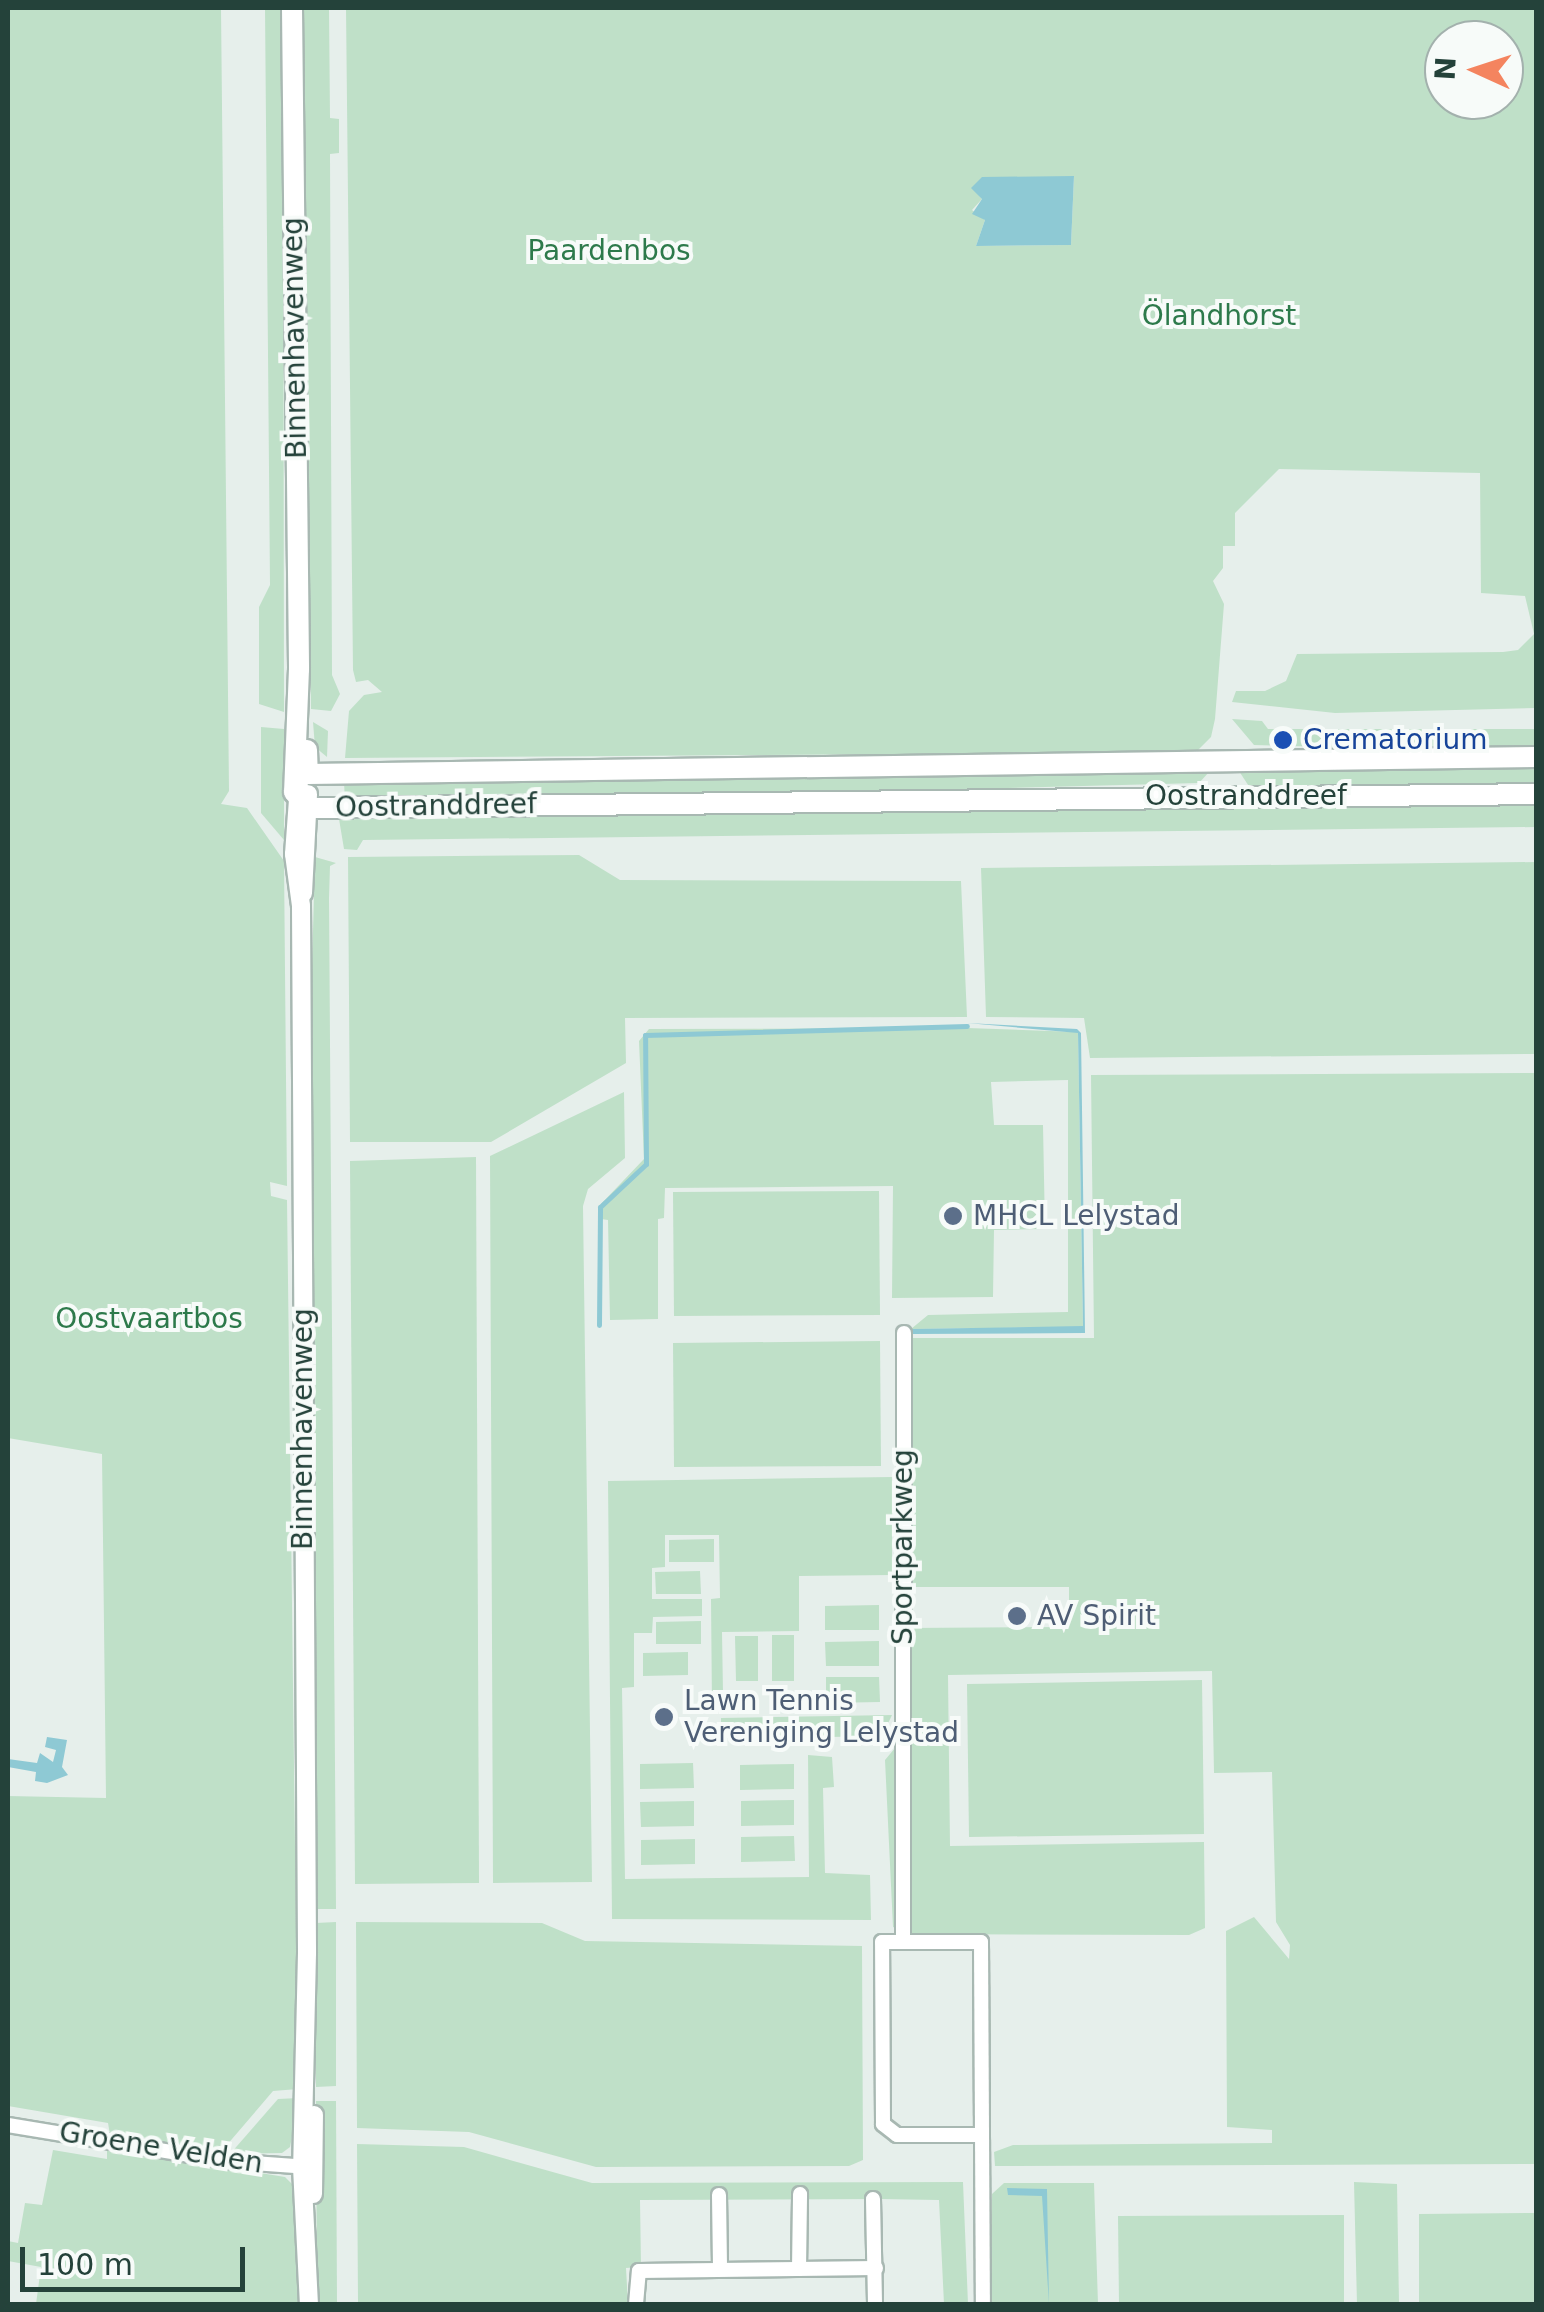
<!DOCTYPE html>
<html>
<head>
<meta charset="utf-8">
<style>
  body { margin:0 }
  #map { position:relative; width:1544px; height:2312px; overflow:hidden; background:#e6efeb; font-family:"DejaVu Sans",sans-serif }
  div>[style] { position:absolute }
  .green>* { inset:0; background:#bfe0c8 }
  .water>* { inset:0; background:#8ec9d4 }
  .stream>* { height:5px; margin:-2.5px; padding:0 2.5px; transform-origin:2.5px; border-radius:2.5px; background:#8ec9d4 }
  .roads { filter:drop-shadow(2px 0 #a8b8b2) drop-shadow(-2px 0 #a8b8b2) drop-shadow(0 2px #a8b8b2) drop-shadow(0 -2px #a8b8b2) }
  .minor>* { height:14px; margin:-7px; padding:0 7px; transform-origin:7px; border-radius:7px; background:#fff }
  .tertiary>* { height:18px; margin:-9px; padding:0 9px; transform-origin:9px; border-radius:9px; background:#fff }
  .secondary>* { height:20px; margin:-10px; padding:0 10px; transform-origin:10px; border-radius:10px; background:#fff }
  .dots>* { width:28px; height:28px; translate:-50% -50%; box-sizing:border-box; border:5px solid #f7fbf9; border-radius:50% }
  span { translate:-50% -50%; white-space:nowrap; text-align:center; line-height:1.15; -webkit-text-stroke:8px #f7fbf9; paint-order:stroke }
  .park-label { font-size:28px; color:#2d7a4b }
  .street-label { font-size:28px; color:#24423a }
  .transit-label { font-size:28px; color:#164399 }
  .left { translate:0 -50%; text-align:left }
  .service-label { font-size:28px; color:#4e5e75 }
  .frame { position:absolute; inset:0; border:10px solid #24423a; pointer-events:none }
  .north { position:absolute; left:1424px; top:20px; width:100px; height:100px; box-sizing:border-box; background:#f7fbf9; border:2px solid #a3b1ad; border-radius:50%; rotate:273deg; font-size:28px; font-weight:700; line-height:40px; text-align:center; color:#24423a }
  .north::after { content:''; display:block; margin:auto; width:35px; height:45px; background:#f4845f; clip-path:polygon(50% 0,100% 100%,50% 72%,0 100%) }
  .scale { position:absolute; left:20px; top:2247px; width:225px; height:45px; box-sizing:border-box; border:5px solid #24423a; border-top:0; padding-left:12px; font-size:30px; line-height:35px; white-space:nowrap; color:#24423a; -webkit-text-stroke:8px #f7fbf9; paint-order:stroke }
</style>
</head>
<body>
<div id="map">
  <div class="green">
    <i style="clip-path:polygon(8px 8px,221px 8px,229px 791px,221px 804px,247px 808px,284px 861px,287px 1186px,270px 1182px,271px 1196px,287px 1200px,298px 2089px,273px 2091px,220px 2153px,110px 2135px,108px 2123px,8px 2106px,8px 1796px,106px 1798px,102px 1454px,8px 1438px)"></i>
    <i style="clip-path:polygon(265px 8px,283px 8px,284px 712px,259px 704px,259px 607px,270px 585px)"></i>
    <i style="clip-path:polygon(303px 8px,329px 8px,330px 118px,339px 119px,339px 153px,330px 154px,332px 675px,340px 694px,331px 711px,311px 709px)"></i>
    <i style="clip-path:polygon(evenodd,346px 8px,1536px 8px,1536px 708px,1335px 713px,1232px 702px,1236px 691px,1265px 691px,1286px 681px,1297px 654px,1503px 652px,1518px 650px,1534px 634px,1525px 596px,1481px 593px,1480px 473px,1279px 469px,1235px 513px,1235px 546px,1223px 546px,1223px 568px,1213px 581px,1224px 604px,1215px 719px,1211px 737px,1196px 752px,345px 758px,349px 711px,364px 695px,382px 692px,368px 680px,356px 682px,353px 670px,346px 8px,1444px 40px,1504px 40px,1504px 100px,1444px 100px,1444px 40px,346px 8px,1074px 176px,1071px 245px,976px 246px,985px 220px,972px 210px,982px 199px,977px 193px,1074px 176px)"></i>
    <i style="clip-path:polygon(1232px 719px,1262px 721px,1268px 729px,1536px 729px,1536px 752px,1254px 745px)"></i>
    <i style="clip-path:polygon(313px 722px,328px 731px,327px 757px,315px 747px)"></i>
    <i style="clip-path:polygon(261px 727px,284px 729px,284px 840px,261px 813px)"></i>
    <i style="clip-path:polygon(1536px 762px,1536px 789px,1250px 788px,1239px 771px,1239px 765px)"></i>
    <i style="clip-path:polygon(1210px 771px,1199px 783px,345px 805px,344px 780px)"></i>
    <i style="clip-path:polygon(1536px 798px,1536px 827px,363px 840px,357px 850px,344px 849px,339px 819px,1224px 801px,1307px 808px,1352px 799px)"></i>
    <i style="clip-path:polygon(579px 855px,620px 880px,961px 881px,967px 1017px,625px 1018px,626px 1063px,491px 1142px,350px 1142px,348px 857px)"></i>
    <i style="clip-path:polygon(315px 857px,336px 863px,330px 866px,329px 898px,336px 1909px,315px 1909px,309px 1080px)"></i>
    <i style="clip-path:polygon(1536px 862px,1536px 1054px,1090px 1058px,1084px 1018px,986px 1017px,981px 868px)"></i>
    <i style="clip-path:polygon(967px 1028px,1078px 1032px,1083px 1327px,911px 1329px,928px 1315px,1068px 1312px,1068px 1080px,991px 1082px,994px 1125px,1043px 1125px,1045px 1229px,994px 1230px,993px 1297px,892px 1298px,893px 1186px,665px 1188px,664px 1218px,658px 1219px,658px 1319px,610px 1320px,608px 1220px,601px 1219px,601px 1204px,644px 1159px,639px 1041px,649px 1029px)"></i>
    <i style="clip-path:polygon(1536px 1073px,1536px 2164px,995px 2166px,994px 2152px,1013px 2145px,1272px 2143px,1272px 2130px,1227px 2127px,1226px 1931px,1254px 1917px,1289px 1959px,1290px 1945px,1276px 1922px,1272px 1772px,1214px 1773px,1212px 1671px,948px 1675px,950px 1846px,1204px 1842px,1205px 1928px,1189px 1935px,910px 1934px,893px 1927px,885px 1760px,905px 1736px,908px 1628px,1069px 1627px,1069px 1587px,908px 1587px,910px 1338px,1094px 1338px,1091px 1075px)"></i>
    <i style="clip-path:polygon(624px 1092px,625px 1158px,588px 1189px,583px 1206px,592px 1882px,493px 1883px,490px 1156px)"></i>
    <i style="clip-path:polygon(476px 1157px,479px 1883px,355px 1884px,350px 1161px)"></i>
    <i style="clip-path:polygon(879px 1191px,880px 1315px,674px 1316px,673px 1192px)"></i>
    <i style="clip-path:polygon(880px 1341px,881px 1466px,674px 1467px,673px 1343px)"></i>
    <i style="clip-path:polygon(892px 1477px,892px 1575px,799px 1576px,799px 1631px,722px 1632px,723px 1693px,747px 1694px,747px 1708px,712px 1708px,711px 1599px,720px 1598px,719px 1535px,665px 1535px,665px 1567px,652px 1568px,652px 1599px,702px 1599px,702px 1616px,653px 1617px,652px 1633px,634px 1633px,634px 1687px,622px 1688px,625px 1879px,809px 1877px,808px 1755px,832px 1757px,834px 1787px,823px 1788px,825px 1873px,870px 1875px,871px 1920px,612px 1919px,608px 1481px)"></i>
    <i style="clip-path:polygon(714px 1539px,714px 1562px,669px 1562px,669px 1540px)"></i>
    <i style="clip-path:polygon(700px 1571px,701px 1594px,656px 1594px,655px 1572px)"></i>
    <i style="clip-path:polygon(879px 1605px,879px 1630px,825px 1630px,825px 1606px)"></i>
    <i style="clip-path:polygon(701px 1621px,701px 1644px,656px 1644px,656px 1622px)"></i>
    <i style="clip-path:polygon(772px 1635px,794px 1635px,794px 1681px,772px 1681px)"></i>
    <i style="clip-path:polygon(735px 1636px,758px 1636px,758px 1681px,736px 1681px)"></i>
    <i style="clip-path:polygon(879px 1641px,879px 1666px,826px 1666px,825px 1642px)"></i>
    <i style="clip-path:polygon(688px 1652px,688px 1675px,643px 1676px,643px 1653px)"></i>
    <i style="clip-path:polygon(879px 1677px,880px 1702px,826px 1703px,826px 1677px)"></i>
    <i style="clip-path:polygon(1202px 1680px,1204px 1834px,969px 1837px,967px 1684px)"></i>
    <i style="clip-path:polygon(892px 1715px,882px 1736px,721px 1739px,721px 1718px)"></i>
    <i style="clip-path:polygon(693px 1763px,694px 1788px,640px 1789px,640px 1764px)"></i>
    <i style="clip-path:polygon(794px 1764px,794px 1789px,740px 1790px,740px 1765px)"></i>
    <i style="clip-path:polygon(794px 1800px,794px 1825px,741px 1826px,741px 1801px)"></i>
    <i style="clip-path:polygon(694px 1801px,694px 1826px,641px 1827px,640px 1802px)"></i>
    <i style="clip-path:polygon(794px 1836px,795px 1861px,741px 1862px,741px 1837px)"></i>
    <i style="clip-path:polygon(695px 1839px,695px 1864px,641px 1865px,641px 1840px)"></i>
    <i style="clip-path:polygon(336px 1922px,336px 2086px,316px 2087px,316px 1923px)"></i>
    <i style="clip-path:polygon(356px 1922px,542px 1923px,585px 1941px,862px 1946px,863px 2160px,849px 2166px,596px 2167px,469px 2132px,357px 2128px)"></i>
    <i style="clip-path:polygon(299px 2098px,290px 2147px,282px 2153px,230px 2154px,278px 2099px)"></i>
    <i style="clip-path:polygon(316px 2101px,336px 2101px,337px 2304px,317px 2304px)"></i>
    <i style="clip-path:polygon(357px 2144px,464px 2147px,592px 2183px,963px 2182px,968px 2304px,944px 2304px,939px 2200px,881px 2199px,640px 2200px,641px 2267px,626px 2268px,628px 2304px,358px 2304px)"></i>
    <i style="clip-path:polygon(107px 2148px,285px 2177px,295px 2187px,300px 2304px,36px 2304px,41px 2267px,8px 2261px,8px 2241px,18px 2243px,25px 2203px,42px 2205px,53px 2150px,107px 2159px)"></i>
    <i style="clip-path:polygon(1354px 2182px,1397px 2184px,1399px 2304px,1357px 2304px)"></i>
    <i style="clip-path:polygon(1004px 2183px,1094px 2183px,1098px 2304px,991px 2304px,992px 2194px)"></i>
    <i style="clip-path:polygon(1536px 2213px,1536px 2304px,1419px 2304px,1419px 2214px)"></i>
    <i style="clip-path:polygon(1344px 2215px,1344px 2304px,1119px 2304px,1118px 2216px)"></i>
  </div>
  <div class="water">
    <i style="clip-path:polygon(1074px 176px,1071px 245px,976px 246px,985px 220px,972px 214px,982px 199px,971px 188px,982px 177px)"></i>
    <i style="clip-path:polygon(967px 1023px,1077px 1029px,1081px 1033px,1085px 1333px,911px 1334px,911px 1329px,1083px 1326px,1078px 1033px)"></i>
    <i style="clip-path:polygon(47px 1737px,67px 1740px,62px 1767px,68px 1775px,47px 1783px,35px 1781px,36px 1772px,8px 1767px,8px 1759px,37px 1763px,40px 1753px,53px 1762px,56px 1750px,45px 1747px)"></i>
    <i style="clip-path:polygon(1007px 2188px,1047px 2189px,1049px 2304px,1042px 2196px,1008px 2195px)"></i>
  </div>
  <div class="stream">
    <i style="left:599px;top:1325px;width:118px;rotate:-89.5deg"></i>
    <i style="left:600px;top:1207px;width:63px;rotate:-43.1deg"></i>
    <i style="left:646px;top:1164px;width:129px;rotate:-90.4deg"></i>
    <i style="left:645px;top:1035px;width:322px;rotate:-1.6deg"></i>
  </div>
  <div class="roads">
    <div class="minor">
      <i style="left:903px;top:1941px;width:608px;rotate:-89.91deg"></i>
      <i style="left:8px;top:2125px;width:220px;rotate:9.4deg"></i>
      <i style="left:225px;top:2161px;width:84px;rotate:4.1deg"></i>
      <i style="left:981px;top:2135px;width:84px;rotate:180deg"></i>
      <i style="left:897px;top:2135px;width:18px;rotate:-142deg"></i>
      <i style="left:883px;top:2124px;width:182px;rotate:-90.3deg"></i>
      <i style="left:882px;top:1942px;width:99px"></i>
      <i style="left:981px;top:1942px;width:362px;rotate:89.7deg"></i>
      <i style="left:719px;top:2195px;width:74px;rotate:89.2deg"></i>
      <i style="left:873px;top:2199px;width:105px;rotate:88.9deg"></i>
      <i style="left:799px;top:2269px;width:75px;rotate:-89.2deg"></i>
      <i style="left:636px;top:2304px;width:33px;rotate:-85deg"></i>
      <i style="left:639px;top:2271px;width:237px;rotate:-0.7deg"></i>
    </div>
    <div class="tertiary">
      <i style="left:299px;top:786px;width:68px;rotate:94.2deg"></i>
      <i style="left:294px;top:854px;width:52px;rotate:82.3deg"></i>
      <i style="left:301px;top:906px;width:1047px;rotate:89.67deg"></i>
      <i style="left:307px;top:1953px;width:214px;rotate:91.3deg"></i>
      <i style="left:302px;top:2167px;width:137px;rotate:87.1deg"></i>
      <i style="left:303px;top:893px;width:99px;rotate:-87.1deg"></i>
      <i style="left:313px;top:2194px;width:79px;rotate:-89.3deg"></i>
    </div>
    <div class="secondary">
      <i style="left:292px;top:8px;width:661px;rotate:89.39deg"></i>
      <i style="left:299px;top:669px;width:123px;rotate:92.3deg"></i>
      <i style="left:294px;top:792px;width:21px;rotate:49deg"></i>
      <i style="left:308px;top:808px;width:1228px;rotate:-0.65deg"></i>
      <i style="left:307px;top:750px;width:24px;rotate:88deg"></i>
      <i style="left:308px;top:774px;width:1228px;rotate:-0.79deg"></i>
    </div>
  </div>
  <div class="dots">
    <i style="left:1283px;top:740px;background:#1a4fb4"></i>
    <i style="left:953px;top:1216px;background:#5c6f8a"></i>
    <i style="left:1017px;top:1616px;background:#5c6f8a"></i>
    <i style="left:664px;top:1717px;background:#5c6f8a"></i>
  </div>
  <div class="park-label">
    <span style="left:609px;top:251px">Paardenbos</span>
    <span style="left:1219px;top:316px">Ölandhorst</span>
    <span style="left:149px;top:1319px">Oostvaartbos</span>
  </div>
  <div class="street-label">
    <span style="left:295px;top:338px;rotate:-91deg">Binnenhavenweg</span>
    <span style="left:1246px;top:796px">Oostranddreef</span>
    <span style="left:436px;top:806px;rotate:-1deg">Oostranddreef</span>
    <span style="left:303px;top:1429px;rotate:-90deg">Binnenhavenweg</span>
    <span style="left:903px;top:1547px;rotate:-90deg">Sportparkweg</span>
    <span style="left:161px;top:2148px;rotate:9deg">Groene Velden</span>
  </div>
  <div class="transit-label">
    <span class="left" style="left:1303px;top:740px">Crematorium</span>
  </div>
  <div class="service-label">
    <span class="left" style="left:973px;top:1216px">MHCL Lelystad</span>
    <span class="left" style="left:1037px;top:1616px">AV Spirit</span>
    <span class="left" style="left:684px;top:1717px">Lawn Tennis<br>Vereniging Lelystad</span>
  </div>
  <div class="frame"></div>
  <div class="north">N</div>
  <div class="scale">100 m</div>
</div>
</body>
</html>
